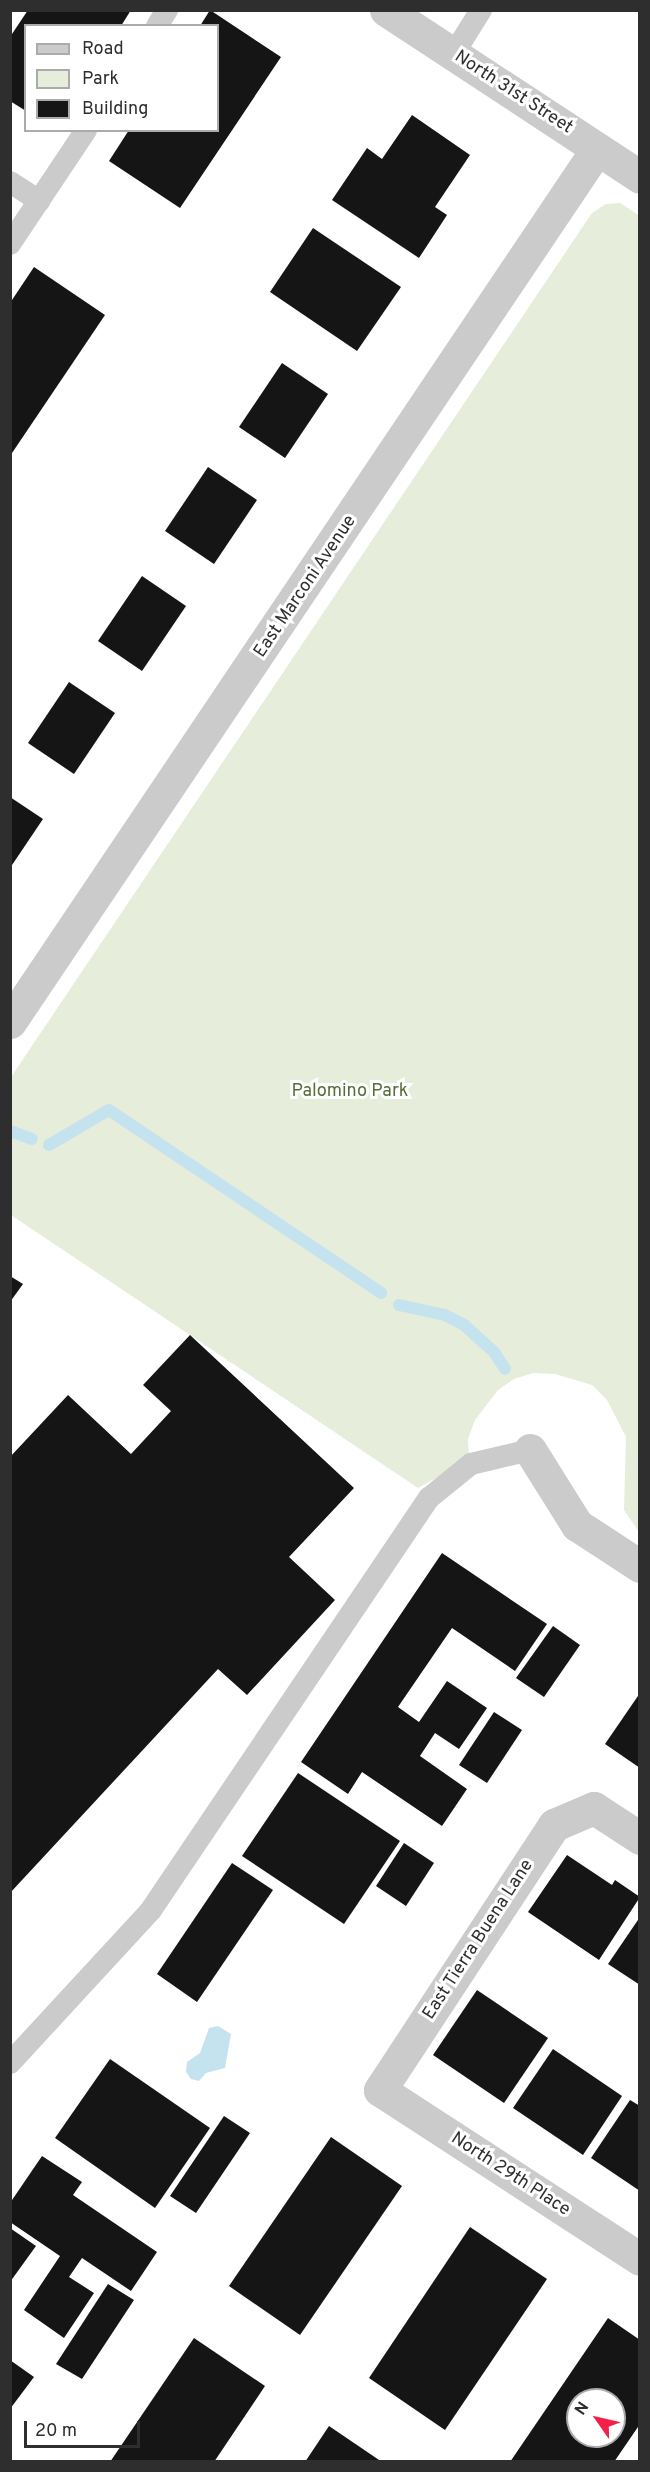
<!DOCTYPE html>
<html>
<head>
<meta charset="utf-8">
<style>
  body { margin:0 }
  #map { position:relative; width:650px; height:2472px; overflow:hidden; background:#fff; font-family:Overpass,sans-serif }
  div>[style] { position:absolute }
  .green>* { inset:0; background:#e6edda }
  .water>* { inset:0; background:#c4e3ee }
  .stream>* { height:12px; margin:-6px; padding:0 6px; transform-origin:6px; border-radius:6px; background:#c4e3ee }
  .building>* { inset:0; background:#151515 }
  .service>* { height:22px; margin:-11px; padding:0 11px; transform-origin:11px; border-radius:11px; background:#cbcbcb }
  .minor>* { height:33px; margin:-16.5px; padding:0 16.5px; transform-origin:16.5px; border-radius:16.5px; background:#cbcbcb }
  span { translate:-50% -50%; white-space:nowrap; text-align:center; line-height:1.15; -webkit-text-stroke:6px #fff; paint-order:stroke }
  .street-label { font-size:18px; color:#2e2e2e }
  .park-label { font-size:18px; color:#576d37 }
  .frame { position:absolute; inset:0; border:12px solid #2e2e2e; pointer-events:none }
  .legend { position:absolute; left:24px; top:24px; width:195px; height:108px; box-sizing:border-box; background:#fff; border:2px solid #ababab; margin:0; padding:8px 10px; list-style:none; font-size:18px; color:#2e2e2e }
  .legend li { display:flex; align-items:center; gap:12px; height:30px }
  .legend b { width:30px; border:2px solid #ababab }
  .north { position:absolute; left:566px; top:2388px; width:60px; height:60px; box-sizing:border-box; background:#fff; border:2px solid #ababab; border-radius:50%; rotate:304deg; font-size:16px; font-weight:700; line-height:24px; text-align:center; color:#2e2e2e }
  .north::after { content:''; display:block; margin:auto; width:21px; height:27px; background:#f4204a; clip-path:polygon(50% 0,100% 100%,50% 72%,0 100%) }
  .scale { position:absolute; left:24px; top:2421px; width:116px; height:27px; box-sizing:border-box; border:3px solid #2e2e2e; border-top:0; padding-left:8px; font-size:18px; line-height:21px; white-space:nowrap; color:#2e2e2e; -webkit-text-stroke:4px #fff; paint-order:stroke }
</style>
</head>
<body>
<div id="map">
  <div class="green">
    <i style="clip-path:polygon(620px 203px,640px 216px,639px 1532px,624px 1510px,626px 1437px,607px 1400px,592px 1385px,555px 1374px,533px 1373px,514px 1379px,498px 1390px,475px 1420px,468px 1439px,469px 1460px,418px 1488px,11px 1215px,11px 1077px,592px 213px,606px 204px)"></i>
  </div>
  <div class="water">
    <i style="clip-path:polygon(218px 2026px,231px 2034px,225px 2068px,206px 2073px,199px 2081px,191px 2079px,186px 2072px,187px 2062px,200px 2053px,209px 2028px)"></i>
  </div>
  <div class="stream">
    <i style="left:10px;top:1131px;width:23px;rotate:20deg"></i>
    <i style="left:49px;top:1145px;width:69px;rotate:-30.3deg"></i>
    <i style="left:109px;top:1110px;width:328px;rotate:33.9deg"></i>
    <i style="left:399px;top:1305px;width:47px;rotate:12.3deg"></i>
    <i style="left:445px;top:1315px;width:20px;rotate:27deg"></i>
    <i style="left:463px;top:1324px;width:42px;rotate:42.1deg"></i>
    <i style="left:494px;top:1352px;width:20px;rotate:57deg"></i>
  </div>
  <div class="building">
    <i style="clip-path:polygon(28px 10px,131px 10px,121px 26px,26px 26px,26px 111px,10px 101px,10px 37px)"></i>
    <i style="clip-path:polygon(210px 10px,281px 57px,180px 208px,109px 161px,129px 130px,218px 130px,218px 26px,200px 26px)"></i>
    <i style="clip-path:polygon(412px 115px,470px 155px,435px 207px,447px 215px,419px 258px,332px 200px,367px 148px,382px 159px)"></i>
    <i style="clip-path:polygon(313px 228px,401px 287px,357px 351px,270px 292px)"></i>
    <i style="clip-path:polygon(34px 267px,105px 315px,10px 456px,10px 303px)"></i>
    <i style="clip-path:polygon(282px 363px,328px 394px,285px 458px,239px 427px)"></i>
    <i style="clip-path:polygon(208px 467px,257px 500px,214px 564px,165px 531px)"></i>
    <i style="clip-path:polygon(142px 576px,186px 606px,142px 671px,98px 641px)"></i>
    <i style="clip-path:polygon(69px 682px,115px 713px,74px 774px,28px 743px)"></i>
    <i style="clip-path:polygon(10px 797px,43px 819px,10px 868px)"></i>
    <i style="clip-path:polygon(10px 1276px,23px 1284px,10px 1302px)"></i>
    <i style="clip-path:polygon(190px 1335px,354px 1488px,289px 1557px,335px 1600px,247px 1695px,218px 1669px,10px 1893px,10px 1457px,68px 1395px,131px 1454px,171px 1411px,143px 1385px)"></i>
    <i style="clip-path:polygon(442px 1553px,547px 1624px,515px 1671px,452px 1628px,398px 1707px,419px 1722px,447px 1681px,487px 1708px,459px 1749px,435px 1733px,420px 1756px,467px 1789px,442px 1826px,362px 1772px,348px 1794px,301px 1762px)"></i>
    <i style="clip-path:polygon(553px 1626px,580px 1645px,544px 1697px,516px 1678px)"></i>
    <i style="clip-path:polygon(640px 1693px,640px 1768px,605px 1744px)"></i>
    <i style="clip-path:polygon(494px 1712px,522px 1730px,487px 1783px,459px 1765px)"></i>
    <i style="clip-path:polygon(298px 1773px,400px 1841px,344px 1924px,242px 1856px)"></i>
    <i style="clip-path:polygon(404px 1843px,434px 1863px,406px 1906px,376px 1886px)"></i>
    <i style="clip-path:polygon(567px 1855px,612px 1885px,615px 1880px,640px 1897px,599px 1960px,528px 1912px)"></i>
    <i style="clip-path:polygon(232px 1863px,273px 1890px,197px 2002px,157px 1974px)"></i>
    <i style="clip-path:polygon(640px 1917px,640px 1985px,608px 1964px)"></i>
    <i style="clip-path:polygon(477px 1990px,548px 2038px,504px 2103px,433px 2055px)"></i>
    <i style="clip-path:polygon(553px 2049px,622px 2096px,583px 2155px,513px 2108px)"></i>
    <i style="clip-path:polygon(110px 2059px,210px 2128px,155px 2208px,55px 2138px)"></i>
    <i style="clip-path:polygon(630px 2100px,640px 2106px,640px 2191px,591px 2158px)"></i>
    <i style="clip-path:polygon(224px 2116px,250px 2133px,196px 2213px,170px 2196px)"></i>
    <i style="clip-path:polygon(331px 2137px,402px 2186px,300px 2335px,229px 2286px)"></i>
    <i style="clip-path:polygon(42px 2156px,82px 2182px,73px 2195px,157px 2252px,131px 2291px,82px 2258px,69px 2277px,94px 2293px,64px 2338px,24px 2310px,60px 2256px,10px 2222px,10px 2203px)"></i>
    <i style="clip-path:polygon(470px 2227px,547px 2279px,445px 2430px,369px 2378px)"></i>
    <i style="clip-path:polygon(10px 2228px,36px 2246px,10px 2282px)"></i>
    <i style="clip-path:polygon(108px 2284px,134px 2300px,82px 2379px,56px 2364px)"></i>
    <i style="clip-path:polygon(evenodd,608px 2318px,640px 2340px,640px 2424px,614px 2462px,510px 2462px,608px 2318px,578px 2400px,614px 2400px,614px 2436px,578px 2436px,578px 2400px)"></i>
    <i style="clip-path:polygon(194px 2338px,265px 2386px,214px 2462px,110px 2462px)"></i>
    <i style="clip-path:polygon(10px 2360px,34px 2377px,10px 2409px)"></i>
    <i style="clip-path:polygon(329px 2426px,382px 2462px,305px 2462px)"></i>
  </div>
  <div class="service">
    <i style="left:157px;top:26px;width:19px;rotate:-58deg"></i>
    <i style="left:453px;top:55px;width:53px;rotate:-58.1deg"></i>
    <i style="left:10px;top:182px;width:35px;rotate:33deg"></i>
    <i style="left:10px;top:244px;width:137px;rotate:-56.3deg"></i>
    <i style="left:10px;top:2063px;width:208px;rotate:-47.3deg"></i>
    <i style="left:151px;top:1910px;width:497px;rotate:-56deg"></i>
    <i style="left:429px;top:1498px;width:54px;rotate:-39deg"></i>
    <i style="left:471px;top:1464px;width:61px;rotate:-13.3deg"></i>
  </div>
  <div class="minor">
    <i style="left:386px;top:10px;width:304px;rotate:33.3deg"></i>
    <i style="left:10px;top:1022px;width:1052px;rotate:-56.08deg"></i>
    <i style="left:530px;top:1450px;width:89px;rotate:57.9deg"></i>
    <i style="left:577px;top:1525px;width:75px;rotate:33.1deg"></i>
    <i style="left:640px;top:1838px;width:55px;rotate:-146.9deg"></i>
    <i style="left:594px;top:1808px;width:43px;rotate:157deg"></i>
    <i style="left:554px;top:1825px;width:317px;rotate:123.3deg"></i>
    <i style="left:380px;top:2090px;width:310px;rotate:33deg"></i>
  </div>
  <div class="street-label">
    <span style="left:513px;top:93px;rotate:33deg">North 31st Street</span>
    <span style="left:306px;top:587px;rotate:-56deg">East Marconi Avenue</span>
    <span style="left:479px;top:1940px;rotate:-57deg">East Tierra Buena Lane</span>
    <span style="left:510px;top:2175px;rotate:33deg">North 29th Place</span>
  </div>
  <div class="park-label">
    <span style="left:350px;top:1092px">Palomino Park</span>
  </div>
  <div class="frame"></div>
  <ul class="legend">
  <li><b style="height:8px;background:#cbcbcb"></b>Road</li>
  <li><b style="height:16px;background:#e6edda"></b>Park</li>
  <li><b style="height:16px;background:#151515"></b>Building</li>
  </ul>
  <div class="north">N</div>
  <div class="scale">20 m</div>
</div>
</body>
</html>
